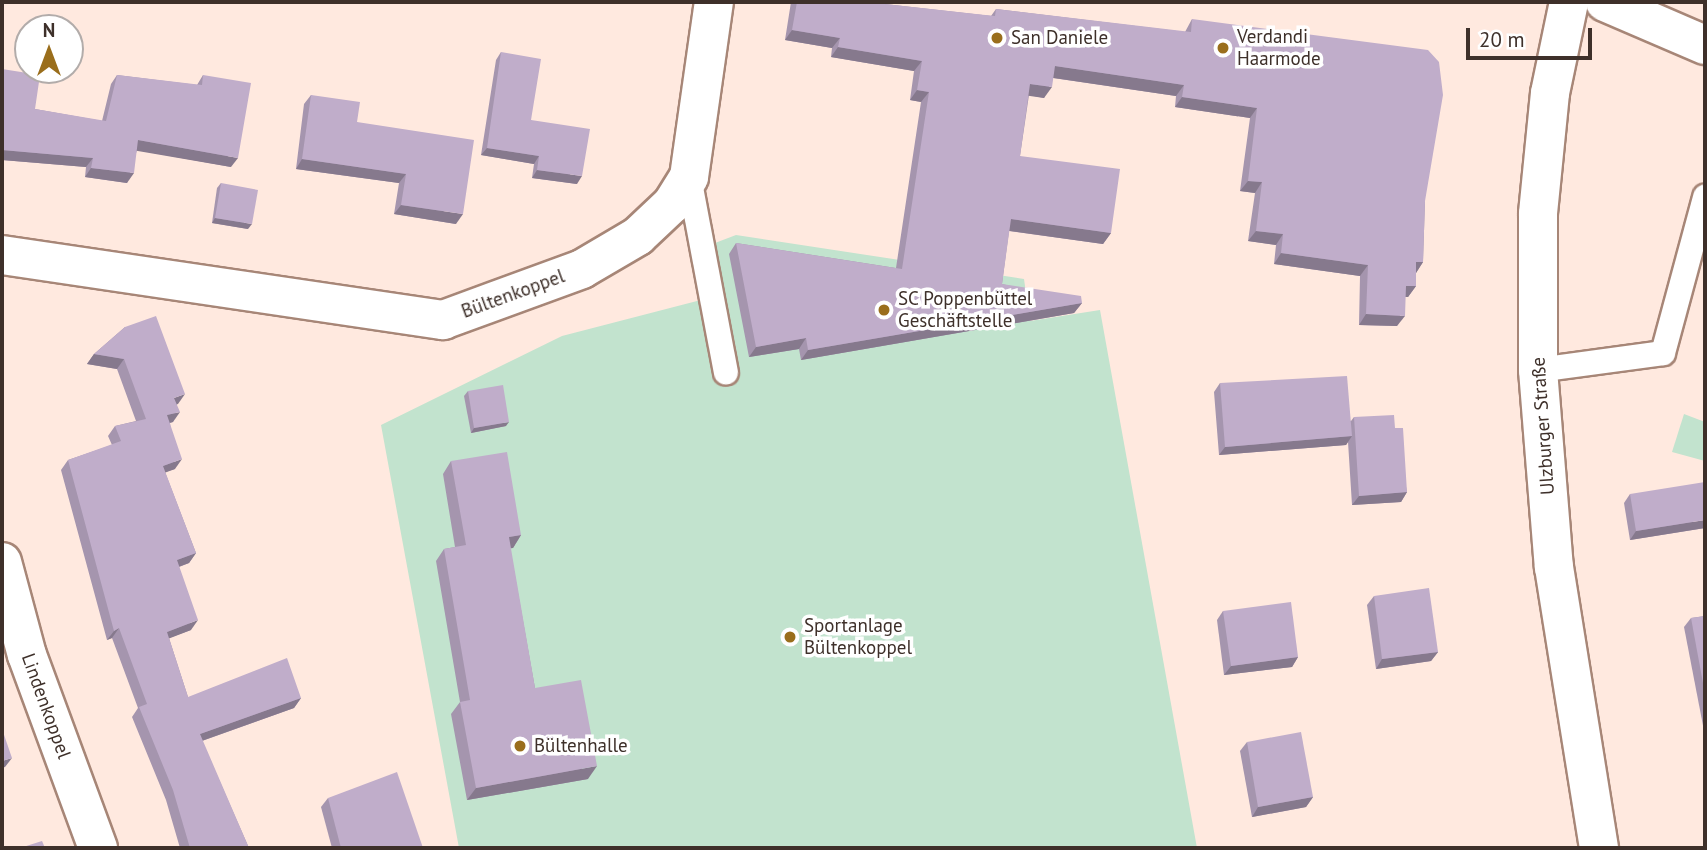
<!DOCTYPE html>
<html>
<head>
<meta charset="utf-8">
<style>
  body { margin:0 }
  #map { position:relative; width:1707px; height:850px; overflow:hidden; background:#ffe9df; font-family:"PT Sans",sans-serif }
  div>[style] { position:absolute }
  .green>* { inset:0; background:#c2e3ce }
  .roads { filter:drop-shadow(2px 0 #a78677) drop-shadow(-2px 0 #a78677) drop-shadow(0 2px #a78677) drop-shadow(0 -2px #a78677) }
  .service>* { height:24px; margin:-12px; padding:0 12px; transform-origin:12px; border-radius:12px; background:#fff }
  .minor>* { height:38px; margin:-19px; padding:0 19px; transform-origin:19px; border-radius:19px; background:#fff }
  .secondary>* { height:38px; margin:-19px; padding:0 19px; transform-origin:19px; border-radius:19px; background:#fff }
  .wall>* { inset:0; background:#a595ae }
  .shaded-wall>* { inset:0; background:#86798d }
  .building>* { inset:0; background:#c0adca }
  .dots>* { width:19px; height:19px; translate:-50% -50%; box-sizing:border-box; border:4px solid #fff; border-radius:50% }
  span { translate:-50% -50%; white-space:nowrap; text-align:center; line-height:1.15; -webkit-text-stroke:7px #fff; paint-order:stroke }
  .poi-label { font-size:19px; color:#3e302a }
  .left { translate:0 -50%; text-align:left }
  .street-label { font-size:19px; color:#3e302a }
  .frame { position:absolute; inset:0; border:4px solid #3e302a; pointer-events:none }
  .north { position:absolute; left:14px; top:14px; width:70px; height:70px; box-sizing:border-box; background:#fff; border:2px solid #b2acaa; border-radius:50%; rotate:0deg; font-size:19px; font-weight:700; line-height:28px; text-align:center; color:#3e302a }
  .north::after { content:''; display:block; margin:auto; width:24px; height:32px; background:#9a6e1c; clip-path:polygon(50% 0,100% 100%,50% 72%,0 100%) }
  .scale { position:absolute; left:1466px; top:28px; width:126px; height:32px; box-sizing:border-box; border:4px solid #3e302a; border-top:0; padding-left:9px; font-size:21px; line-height:24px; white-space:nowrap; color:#3e302a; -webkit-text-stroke:5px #fff; paint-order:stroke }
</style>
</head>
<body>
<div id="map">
  <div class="green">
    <i style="clip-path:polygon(736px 235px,1024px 279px,1030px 321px,1100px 310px,1197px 848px,459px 848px,381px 425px,562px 336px,724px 294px,715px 243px)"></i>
    <i style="clip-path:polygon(1684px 414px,1705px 422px,1705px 461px,1672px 452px)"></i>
  </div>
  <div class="roads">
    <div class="service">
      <i style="left:689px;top:177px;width:199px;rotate:79.3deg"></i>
      <i style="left:1538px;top:370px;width:126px;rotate:-7.7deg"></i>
      <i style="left:1663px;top:353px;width:162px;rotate:-74.9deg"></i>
    </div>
    <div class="minor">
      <i style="left:2px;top:255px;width:446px;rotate:8.4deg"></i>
      <i style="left:443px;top:320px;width:148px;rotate:-20.1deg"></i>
      <i style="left:582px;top:269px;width:65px;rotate:-30.5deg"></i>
      <i style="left:638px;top:236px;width:47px;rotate:-43.3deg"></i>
      <i style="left:672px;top:204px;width:32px;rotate:-58deg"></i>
      <i style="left:689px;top:177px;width:177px;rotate:-81.9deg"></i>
      <i style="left:2px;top:562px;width:96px;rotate:75deg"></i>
      <i style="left:27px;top:655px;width:206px;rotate:69.8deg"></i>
    </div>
    <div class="secondary">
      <i style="left:1569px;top:2px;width:93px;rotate:101.8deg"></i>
      <i style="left:1550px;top:93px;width:122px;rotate:95.7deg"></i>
      <i style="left:1538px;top:214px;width:156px;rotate:90deg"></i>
      <i style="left:1538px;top:370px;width:198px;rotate:85.4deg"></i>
      <i style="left:1554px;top:567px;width:285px;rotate:80.9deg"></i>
      <i style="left:1605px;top:2px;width:109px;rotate:23.3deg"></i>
    </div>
  </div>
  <div class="wall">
    <i style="clip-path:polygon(791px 2px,876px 2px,876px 3px,991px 16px,996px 9px,1185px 32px,1192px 19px,1425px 201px,1423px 262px,1416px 273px,1416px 286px,1408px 297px,1405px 297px,1397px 326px,1359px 325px,1360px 276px,1274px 264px,1276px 245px,1248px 241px,1255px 193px,1240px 191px,1250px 118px,1175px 107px,1176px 96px,1053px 78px,1044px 98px,1029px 95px,1020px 156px,1111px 233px,1103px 244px,1009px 231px,1002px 284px,1082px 303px,1074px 313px,801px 360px,799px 349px,749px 357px,729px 254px,736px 243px,896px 268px,921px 102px,910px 100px,914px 71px,831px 57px,832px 48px,785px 40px)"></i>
    <i style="clip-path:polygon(501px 52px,531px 120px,577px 184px,532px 178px,534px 164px,481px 155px,496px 60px)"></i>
    <i style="clip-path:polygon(2px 69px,35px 109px,102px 121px,111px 84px,117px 75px,197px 85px,203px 75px,231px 167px,137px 150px,127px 183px,85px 177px,86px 167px,2px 160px)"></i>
    <i style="clip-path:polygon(311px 95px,357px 122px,456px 224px,394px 214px,399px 183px,296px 169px,304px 104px)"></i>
    <i style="clip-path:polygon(221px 183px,248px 229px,212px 223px,217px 188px)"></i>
    <i style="clip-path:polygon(125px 327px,178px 404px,177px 404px,173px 422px,170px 423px,175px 469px,165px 472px,196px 553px,189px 563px,179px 567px,191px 630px,169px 638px,188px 697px,301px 698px,294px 708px,202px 741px,249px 848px,180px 848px,166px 800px,132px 717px,138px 708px,112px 638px,107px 640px,61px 470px,68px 460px,112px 445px,108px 436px,115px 426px,136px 421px,117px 369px,87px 364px,94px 354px)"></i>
    <i style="clip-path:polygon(1220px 383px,1351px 421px,1354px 417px,1395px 428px,1407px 492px,1401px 502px,1352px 505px,1348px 442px,1346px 445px,1219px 455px,1214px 392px)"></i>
    <i style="clip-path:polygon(468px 391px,506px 426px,471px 433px,464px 396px)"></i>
    <i style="clip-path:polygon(451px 461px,521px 535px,513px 548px,510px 548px,535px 688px,588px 779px,467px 800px,451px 714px,460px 702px,436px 561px,444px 549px,455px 547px,443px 474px)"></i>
    <i style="clip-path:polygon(1630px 494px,1705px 528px,1630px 540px,1624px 503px)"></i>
    <i style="clip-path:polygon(1374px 596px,1438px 652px,1431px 661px,1376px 669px,1367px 605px)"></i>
    <i style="clip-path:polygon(1223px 611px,1298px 657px,1292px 667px,1224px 675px,1217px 620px)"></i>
    <i style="clip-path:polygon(1705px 616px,1705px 736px,1684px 627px,1691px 618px)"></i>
    <i style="clip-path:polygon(1247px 742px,1313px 797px,1306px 807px,1252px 817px,1240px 751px)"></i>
    <i style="clip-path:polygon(328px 798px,423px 848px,332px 848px,321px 807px)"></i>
  </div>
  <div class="shaded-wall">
    <i style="clip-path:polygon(792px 30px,840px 38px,832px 48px,785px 40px)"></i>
    <i style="clip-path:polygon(838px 47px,922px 61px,914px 71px,831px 57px)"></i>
    <i style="clip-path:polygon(1055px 66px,1184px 85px,1176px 96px,1047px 77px)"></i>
    <i style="clip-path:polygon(1030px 84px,1052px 87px,1044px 98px,1023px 95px)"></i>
    <i style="clip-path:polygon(917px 90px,929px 92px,921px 102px,910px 100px)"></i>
    <i style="clip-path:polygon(1182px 97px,1257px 108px,1250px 118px,1175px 107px)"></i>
    <i style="clip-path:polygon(138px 140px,238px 158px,231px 167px,132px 150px)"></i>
    <i style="clip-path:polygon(487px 148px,539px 156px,534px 164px,481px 155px)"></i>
    <i style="clip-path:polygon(2px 150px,93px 158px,86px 167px,2px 160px)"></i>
    <i style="clip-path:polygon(302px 159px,406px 174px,399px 183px,296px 169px)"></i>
    <i style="clip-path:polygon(91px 168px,134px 173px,127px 183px,85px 177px)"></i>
    <i style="clip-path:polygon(537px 170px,582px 176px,577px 184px,532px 178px)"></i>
    <i style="clip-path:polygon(1248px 181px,1262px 182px,1255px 193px,1240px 191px)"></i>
    <i style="clip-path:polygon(401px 205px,463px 214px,456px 224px,394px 214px)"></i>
    <i style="clip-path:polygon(215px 218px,252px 224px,248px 229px,212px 223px)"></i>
    <i style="clip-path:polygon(1011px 219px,1111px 233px,1103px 244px,1003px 230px)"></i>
    <i style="clip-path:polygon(1256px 231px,1283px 234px,1276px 245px,1248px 241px)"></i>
    <i style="clip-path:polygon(1281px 253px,1368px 265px,1360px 276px,1274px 264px)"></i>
    <i style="clip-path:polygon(1416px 262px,1423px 262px,1416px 273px)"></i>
    <i style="clip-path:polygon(1406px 286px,1416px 286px,1408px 297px,1398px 297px)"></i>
    <i style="clip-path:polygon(1082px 303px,1074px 313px,801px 360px,808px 350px)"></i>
    <i style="clip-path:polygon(1366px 314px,1405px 316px,1397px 326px,1359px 325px)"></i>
    <i style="clip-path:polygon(806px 338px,799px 349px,749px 357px,756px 347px)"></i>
    <i style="clip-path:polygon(94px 354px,124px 359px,117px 369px,87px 364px)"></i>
    <i style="clip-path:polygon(185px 394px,178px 404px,167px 408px,174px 398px)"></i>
    <i style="clip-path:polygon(180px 412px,173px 422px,160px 425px,167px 415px)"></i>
    <i style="clip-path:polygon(509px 422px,506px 426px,471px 433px,474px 428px)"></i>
    <i style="clip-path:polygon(1352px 436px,1346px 445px,1219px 455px,1225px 447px)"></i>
    <i style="clip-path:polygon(182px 459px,175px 469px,156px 476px,163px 466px)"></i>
    <i style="clip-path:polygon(1407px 492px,1401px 502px,1352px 505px,1359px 496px)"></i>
    <i style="clip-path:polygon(1705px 520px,1705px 528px,1630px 540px,1636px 531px)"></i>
    <i style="clip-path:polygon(521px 535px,513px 548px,500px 550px,509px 537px)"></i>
    <i style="clip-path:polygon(196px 553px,189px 563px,170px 570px,177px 560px)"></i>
    <i style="clip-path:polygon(198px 620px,191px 630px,160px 642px,167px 632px)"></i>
    <i style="clip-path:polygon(119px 628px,112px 638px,107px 640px,114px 631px)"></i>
    <i style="clip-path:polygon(1438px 652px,1431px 661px,1376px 669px,1382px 659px)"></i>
    <i style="clip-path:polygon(1298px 657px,1292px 667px,1224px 675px,1231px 666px)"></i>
    <i style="clip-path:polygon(301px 698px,294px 708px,193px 744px,200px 734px)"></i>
    <i style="clip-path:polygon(12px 758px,5px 767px,2px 768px,2px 761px)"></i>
    <i style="clip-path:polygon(597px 766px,588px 779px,467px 800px,476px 788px)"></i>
    <i style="clip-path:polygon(1313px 797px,1306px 807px,1252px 817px,1258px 807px)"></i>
  </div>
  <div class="building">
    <i style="clip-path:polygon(797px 2px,876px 2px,876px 3px,995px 16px,996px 9px,1191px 32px,1192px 19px,1428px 50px,1439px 62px,1443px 95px,1425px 201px,1423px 262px,1416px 262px,1416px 286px,1406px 286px,1405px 316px,1366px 314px,1368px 265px,1281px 253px,1283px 234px,1256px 231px,1262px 182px,1248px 181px,1257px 108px,1182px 97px,1184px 85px,1055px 66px,1052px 87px,1030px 84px,1020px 156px,1120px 169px,1111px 233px,1011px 219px,1002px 284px,1081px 296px,1082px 303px,808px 350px,806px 338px,756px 347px,736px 243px,902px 269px,929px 92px,917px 90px,922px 61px,838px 47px,840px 38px,792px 30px)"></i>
    <i style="clip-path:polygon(501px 52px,541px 59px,531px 120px,590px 129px,582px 176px,537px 170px,539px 156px,487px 148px)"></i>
    <i style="clip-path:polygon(2px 69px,40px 75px,35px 109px,106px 121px,117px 75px,202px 85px,203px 75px,251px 83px,238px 158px,138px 140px,134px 173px,91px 168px,93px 158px,2px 150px)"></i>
    <i style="clip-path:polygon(311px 95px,360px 102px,357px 122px,474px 140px,463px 214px,401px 205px,406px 174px,302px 159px)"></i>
    <i style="clip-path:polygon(221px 183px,258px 190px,252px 224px,215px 218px)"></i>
    <i style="clip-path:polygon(156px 316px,185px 394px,174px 398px,180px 412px,167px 415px,182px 459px,163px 466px,196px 553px,177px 560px,198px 620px,167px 632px,188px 697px,287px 658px,301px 698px,200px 734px,249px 848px,190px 848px,173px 790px,139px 707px,147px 704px,119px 628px,114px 631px,68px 460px,121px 441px,115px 426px,146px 419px,124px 359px,94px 354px,125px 327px)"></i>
    <i style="clip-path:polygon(1347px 376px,1352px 436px,1225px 447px,1220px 383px)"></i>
    <i style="clip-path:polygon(503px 385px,509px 422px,474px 428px,468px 391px)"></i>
    <i style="clip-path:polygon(1394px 415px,1395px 428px,1403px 428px,1407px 492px,1359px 496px,1354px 417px)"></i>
    <i style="clip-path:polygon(507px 452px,521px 535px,509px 537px,535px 688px,581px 680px,597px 766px,476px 788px,460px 702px,470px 700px,444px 549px,466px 545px,451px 461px)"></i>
    <i style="clip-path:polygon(1705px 482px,1705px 520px,1636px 531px,1630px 494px)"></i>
    <i style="clip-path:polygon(1429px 588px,1438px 652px,1382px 659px,1374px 596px)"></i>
    <i style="clip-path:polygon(1291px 602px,1298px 657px,1231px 666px,1223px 611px)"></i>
    <i style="clip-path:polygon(1705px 616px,1705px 694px,1691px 618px)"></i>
    <i style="clip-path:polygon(2px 729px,12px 758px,2px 761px)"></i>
    <i style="clip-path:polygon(1301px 732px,1313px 797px,1258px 807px,1247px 742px)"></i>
    <i style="clip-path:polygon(397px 772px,423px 848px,341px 848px,328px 798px)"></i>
    <i style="clip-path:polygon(42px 841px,45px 848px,20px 848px)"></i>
  </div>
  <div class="dots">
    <i style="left:997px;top:38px;background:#9a6e1c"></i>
    <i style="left:1223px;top:48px;background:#9a6e1c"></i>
    <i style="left:884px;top:310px;background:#9a6e1c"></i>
    <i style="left:790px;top:637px;background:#9a6e1c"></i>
    <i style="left:520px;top:746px;background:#9a6e1c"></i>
  </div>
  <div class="poi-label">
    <span class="left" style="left:1237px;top:48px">Verdandi<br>Haarmode</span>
    <span class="left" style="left:1011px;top:38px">San Daniele</span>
    <span class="left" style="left:898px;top:310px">SC Poppenbüttel<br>Geschäftstelle</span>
    <span class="left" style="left:804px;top:637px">Sportanlage<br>Bültenkoppel</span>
    <span class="left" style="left:534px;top:746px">Bültenhalle</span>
  </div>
  <div class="street-label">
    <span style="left:513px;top:294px;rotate:-20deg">Bültenkoppel</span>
    <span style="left:1543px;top:426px;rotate:-94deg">Ulzburger Straße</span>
    <span style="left:46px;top:706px;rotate:70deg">Lindenkoppel</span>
  </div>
  <div class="frame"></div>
  <div class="north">N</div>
  <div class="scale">20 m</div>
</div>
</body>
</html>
